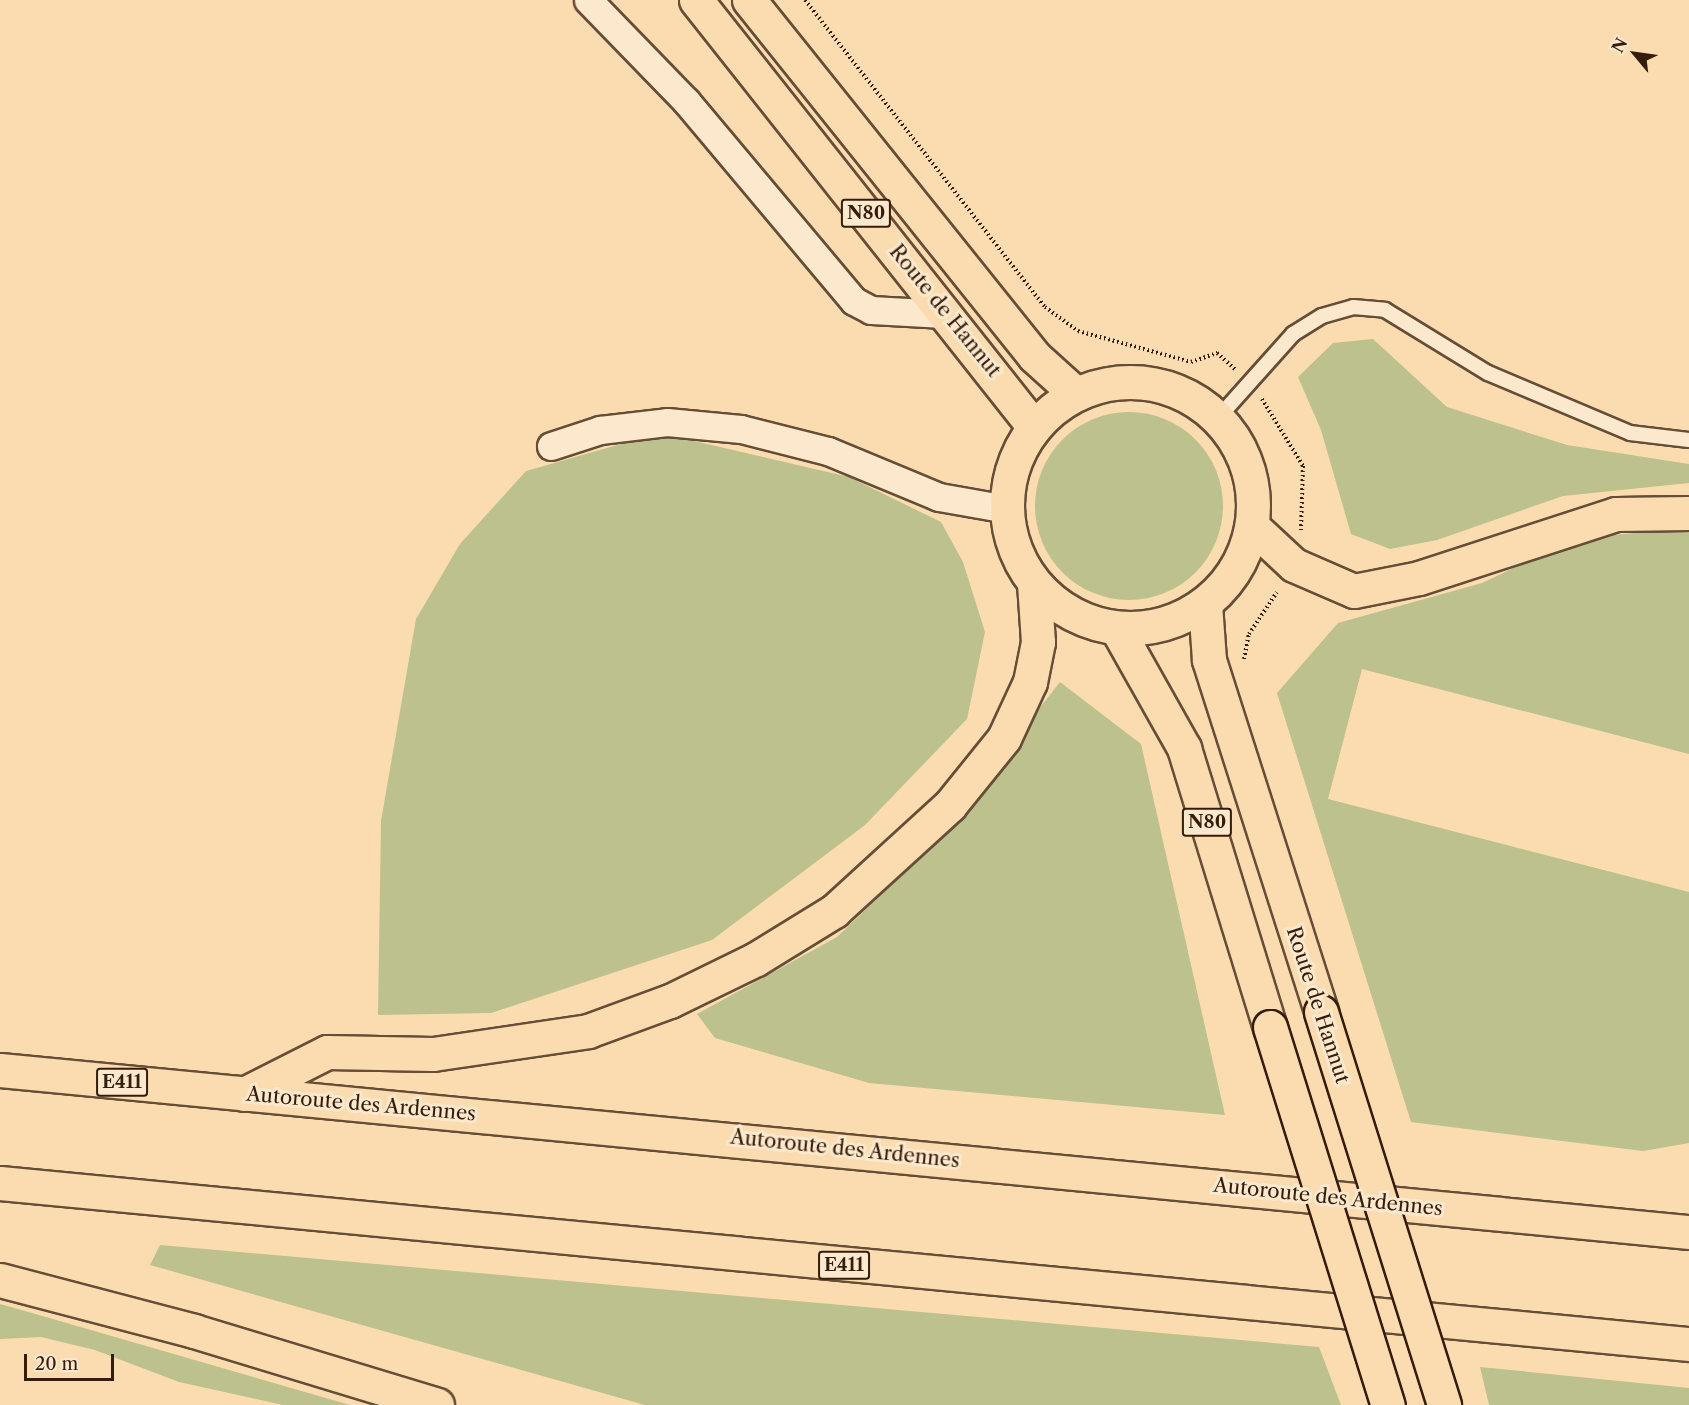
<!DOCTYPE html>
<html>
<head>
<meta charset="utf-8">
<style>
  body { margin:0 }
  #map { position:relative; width:1689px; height:1405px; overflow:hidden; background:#fadcb0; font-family:"Libre Caslon Text",serif }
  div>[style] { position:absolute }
  .green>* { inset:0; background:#bcc18d }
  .round { border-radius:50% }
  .path>* { height:4px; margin-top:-2px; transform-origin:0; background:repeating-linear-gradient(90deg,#351d0e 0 1.5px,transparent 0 4.5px) }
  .roads { filter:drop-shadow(2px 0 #664d36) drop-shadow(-2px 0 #664d36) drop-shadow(0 2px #664d36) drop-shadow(0 -2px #664d36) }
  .lane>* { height:14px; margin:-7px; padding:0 7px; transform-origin:7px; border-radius:7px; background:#fce8cc }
  .street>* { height:27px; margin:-13.5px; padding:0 13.5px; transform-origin:13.5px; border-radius:13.5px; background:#fce8cc }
  .primary>* { height:33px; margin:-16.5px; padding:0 16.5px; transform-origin:16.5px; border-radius:16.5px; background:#fadcb0 }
  .primary>.ring { margin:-16.5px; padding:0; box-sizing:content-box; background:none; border:33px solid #fadcb0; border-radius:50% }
  .highway>* { height:33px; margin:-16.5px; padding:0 16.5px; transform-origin:16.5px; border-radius:16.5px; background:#fadcb0 }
  .bridges { filter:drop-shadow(2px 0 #351d0e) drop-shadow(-2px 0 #351d0e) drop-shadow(0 2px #351d0e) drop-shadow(0 -2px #351d0e) }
  .primary-bridge>* { height:33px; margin:-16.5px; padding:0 16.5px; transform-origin:16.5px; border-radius:16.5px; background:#fadcb0 }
  span { translate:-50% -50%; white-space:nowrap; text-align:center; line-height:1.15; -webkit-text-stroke:6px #fce8cc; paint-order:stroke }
  .shield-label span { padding:2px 4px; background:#fce8cc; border:2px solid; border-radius:4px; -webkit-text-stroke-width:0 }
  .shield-label { font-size:18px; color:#351d0e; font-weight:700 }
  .street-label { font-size:20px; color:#351d0e }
  .north { position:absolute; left:1605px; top:24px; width:60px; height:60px; -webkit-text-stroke:4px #fce8cc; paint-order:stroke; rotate:299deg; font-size:16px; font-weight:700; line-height:24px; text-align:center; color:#351d0e }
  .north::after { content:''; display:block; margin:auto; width:21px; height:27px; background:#351d0e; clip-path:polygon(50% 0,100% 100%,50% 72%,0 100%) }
  .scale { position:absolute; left:24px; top:1354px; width:90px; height:27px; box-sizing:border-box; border:3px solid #351d0e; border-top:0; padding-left:8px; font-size:18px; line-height:21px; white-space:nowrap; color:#351d0e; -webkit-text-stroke:4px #fce8cc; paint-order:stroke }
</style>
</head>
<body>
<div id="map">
  <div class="green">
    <i style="clip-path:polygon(1373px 339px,1447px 407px,1567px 445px,1689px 464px,1689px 483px,1563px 496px,1437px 540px,1390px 549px,1351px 534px,1321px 430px,1298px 377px,1333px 343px)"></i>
    <i class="round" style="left:1035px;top:412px;width:188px;height:188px"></i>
    <i style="clip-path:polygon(660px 433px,849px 477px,941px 522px,963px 562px,985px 632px,967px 719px,865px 825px,712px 940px,491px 1013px,378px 1015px,381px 821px,416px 619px,460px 544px,526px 471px)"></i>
    <i style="clip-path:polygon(1683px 528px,1689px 530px,1689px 754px,1362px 669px,1328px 799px,1689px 892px,1689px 1143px,1643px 1151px,1411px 1122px,1277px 693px,1338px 623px,1482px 583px,1575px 539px)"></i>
    <i style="clip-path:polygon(1060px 682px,1141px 744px,1225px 1115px,869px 1083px,715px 1038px,697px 1014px,837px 937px,926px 852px)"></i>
    <i style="clip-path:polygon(160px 1245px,1319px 1347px,1341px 1405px,645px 1405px,150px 1265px)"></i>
    <i style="clip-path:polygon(0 1304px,32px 1313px,350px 1405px,283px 1405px,179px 1382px,95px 1350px,41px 1337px,0 1339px)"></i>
    <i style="clip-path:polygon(1480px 1367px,1689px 1388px,1689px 1405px,1489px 1405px)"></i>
  </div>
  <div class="path">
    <i style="left:805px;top:0;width:390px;rotate:52deg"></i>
    <i style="left:1045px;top:307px;width:41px;rotate:36deg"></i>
    <i style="left:1078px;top:331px;width:117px;rotate:15.3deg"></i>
    <i style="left:1191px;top:362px;width:28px;rotate:-19deg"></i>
    <i style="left:1217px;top:353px;width:24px;rotate:42deg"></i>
    <i style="left:1262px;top:399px;width:79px;rotate:58.5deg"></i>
    <i style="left:1303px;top:466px;width:64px;rotate:91.8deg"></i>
    <i style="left:1244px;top:659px;width:25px;rotate:-79deg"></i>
    <i style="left:1249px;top:634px;width:50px;rotate:-56.3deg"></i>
  </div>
  <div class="roads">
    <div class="lane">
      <i style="left:1218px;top:418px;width:113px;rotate:-48.2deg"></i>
      <i style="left:1293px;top:334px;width:34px;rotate:-32deg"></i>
      <i style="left:1322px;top:316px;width:32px;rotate:-16deg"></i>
      <i style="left:1353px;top:307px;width:32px;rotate:5deg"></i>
      <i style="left:1385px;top:310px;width:121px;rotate:31.5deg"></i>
      <i style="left:1488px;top:373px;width:154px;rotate:22.9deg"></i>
      <i style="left:1630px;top:433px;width:59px;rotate:6.8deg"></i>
    </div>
    <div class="street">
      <i style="left:588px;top:0;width:141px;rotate:45.9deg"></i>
      <i style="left:686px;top:101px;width:261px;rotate:50deg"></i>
      <i style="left:854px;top:301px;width:19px;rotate:28deg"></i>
      <i style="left:871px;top:310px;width:73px;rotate:3.1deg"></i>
      <i style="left:551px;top:446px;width:52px;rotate:-18.1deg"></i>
      <i style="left:600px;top:430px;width:67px;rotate:-6.8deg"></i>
      <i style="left:667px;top:422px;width:74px;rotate:5.4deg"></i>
      <i style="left:741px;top:429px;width:90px;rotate:14.2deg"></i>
      <i style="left:828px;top:451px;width:120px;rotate:22.5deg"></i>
      <i style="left:939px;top:497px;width:69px;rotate:10deg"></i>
    </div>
    <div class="primary">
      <i style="left:696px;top:0;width:545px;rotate:51.64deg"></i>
      <i style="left:749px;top:0;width:456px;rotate:51.3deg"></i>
      <i style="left:1034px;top:356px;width:57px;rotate:42.1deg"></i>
      <i class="ring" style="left:1007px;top:382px;width:213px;height:213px"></i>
      <i style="left:1205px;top:604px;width:56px;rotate:85.9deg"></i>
      <i style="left:1209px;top:660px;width:369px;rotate:72.3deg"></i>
      <i style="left:1117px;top:629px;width:137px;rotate:60.6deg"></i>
      <i style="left:1184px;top:748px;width:292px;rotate:72.9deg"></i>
    </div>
    <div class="highway">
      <i style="left:1252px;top:526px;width:57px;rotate:42.9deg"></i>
      <i style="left:1294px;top:565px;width:65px;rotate:23.4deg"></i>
      <i style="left:1354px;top:591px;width:66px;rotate:-11.3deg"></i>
      <i style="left:1419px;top:578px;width:207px;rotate:-18deg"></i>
      <i style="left:1616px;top:514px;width:73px;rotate:-0.8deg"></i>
      <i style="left:0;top:1070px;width:1697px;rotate:5.48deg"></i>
      <i style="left:244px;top:1094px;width:93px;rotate:-26.8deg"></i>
      <i style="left:327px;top:1052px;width:106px;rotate:1.1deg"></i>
      <i style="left:433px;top:1054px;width:157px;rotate:-8.4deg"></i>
      <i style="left:588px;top:1031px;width:87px;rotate:-20.1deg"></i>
      <i style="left:670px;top:1001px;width:96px;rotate:-26deg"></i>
      <i style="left:756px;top:959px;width:92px;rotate:-31.6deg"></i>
      <i style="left:834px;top:911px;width:157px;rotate:-42.4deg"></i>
      <i style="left:950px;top:805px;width:86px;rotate:-51.1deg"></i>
      <i style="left:1004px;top:738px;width:62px;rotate:-65.1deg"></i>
      <i style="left:1030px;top:682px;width:41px;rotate:-78.7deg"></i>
      <i style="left:1038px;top:642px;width:58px;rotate:-93.9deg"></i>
      <i style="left:0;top:1183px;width:1697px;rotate:5.45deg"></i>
      <i style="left:0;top:1280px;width:201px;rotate:14.7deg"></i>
      <i style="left:194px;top:1331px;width:254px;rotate:16.9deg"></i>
    </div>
  </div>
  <div class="bridges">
    <div class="primary-bridge">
      <i style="left:1321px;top:1012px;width:412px;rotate:72.6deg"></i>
      <i style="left:1270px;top:1027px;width:396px;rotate:72.7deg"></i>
    </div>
  </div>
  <div class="shield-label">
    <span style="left:866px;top:213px">N80</span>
    <span style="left:1207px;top:822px">N80</span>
    <span style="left:122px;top:1082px">E411</span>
    <span style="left:844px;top:1265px">E411</span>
  </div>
  <div class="street-label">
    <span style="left:945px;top:311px;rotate:51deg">Route de Hannut</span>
    <span style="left:1318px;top:1005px;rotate:72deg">Route de Hannut</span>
    <span style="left:361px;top:1104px;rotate:5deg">Autoroute des Ardennes</span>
    <span style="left:845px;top:1149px;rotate:6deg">Autoroute des Ardennes</span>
    <span style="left:1328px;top:1197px;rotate:6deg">Autoroute des Ardennes</span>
  </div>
  <div class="north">N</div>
  <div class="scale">20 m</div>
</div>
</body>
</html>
